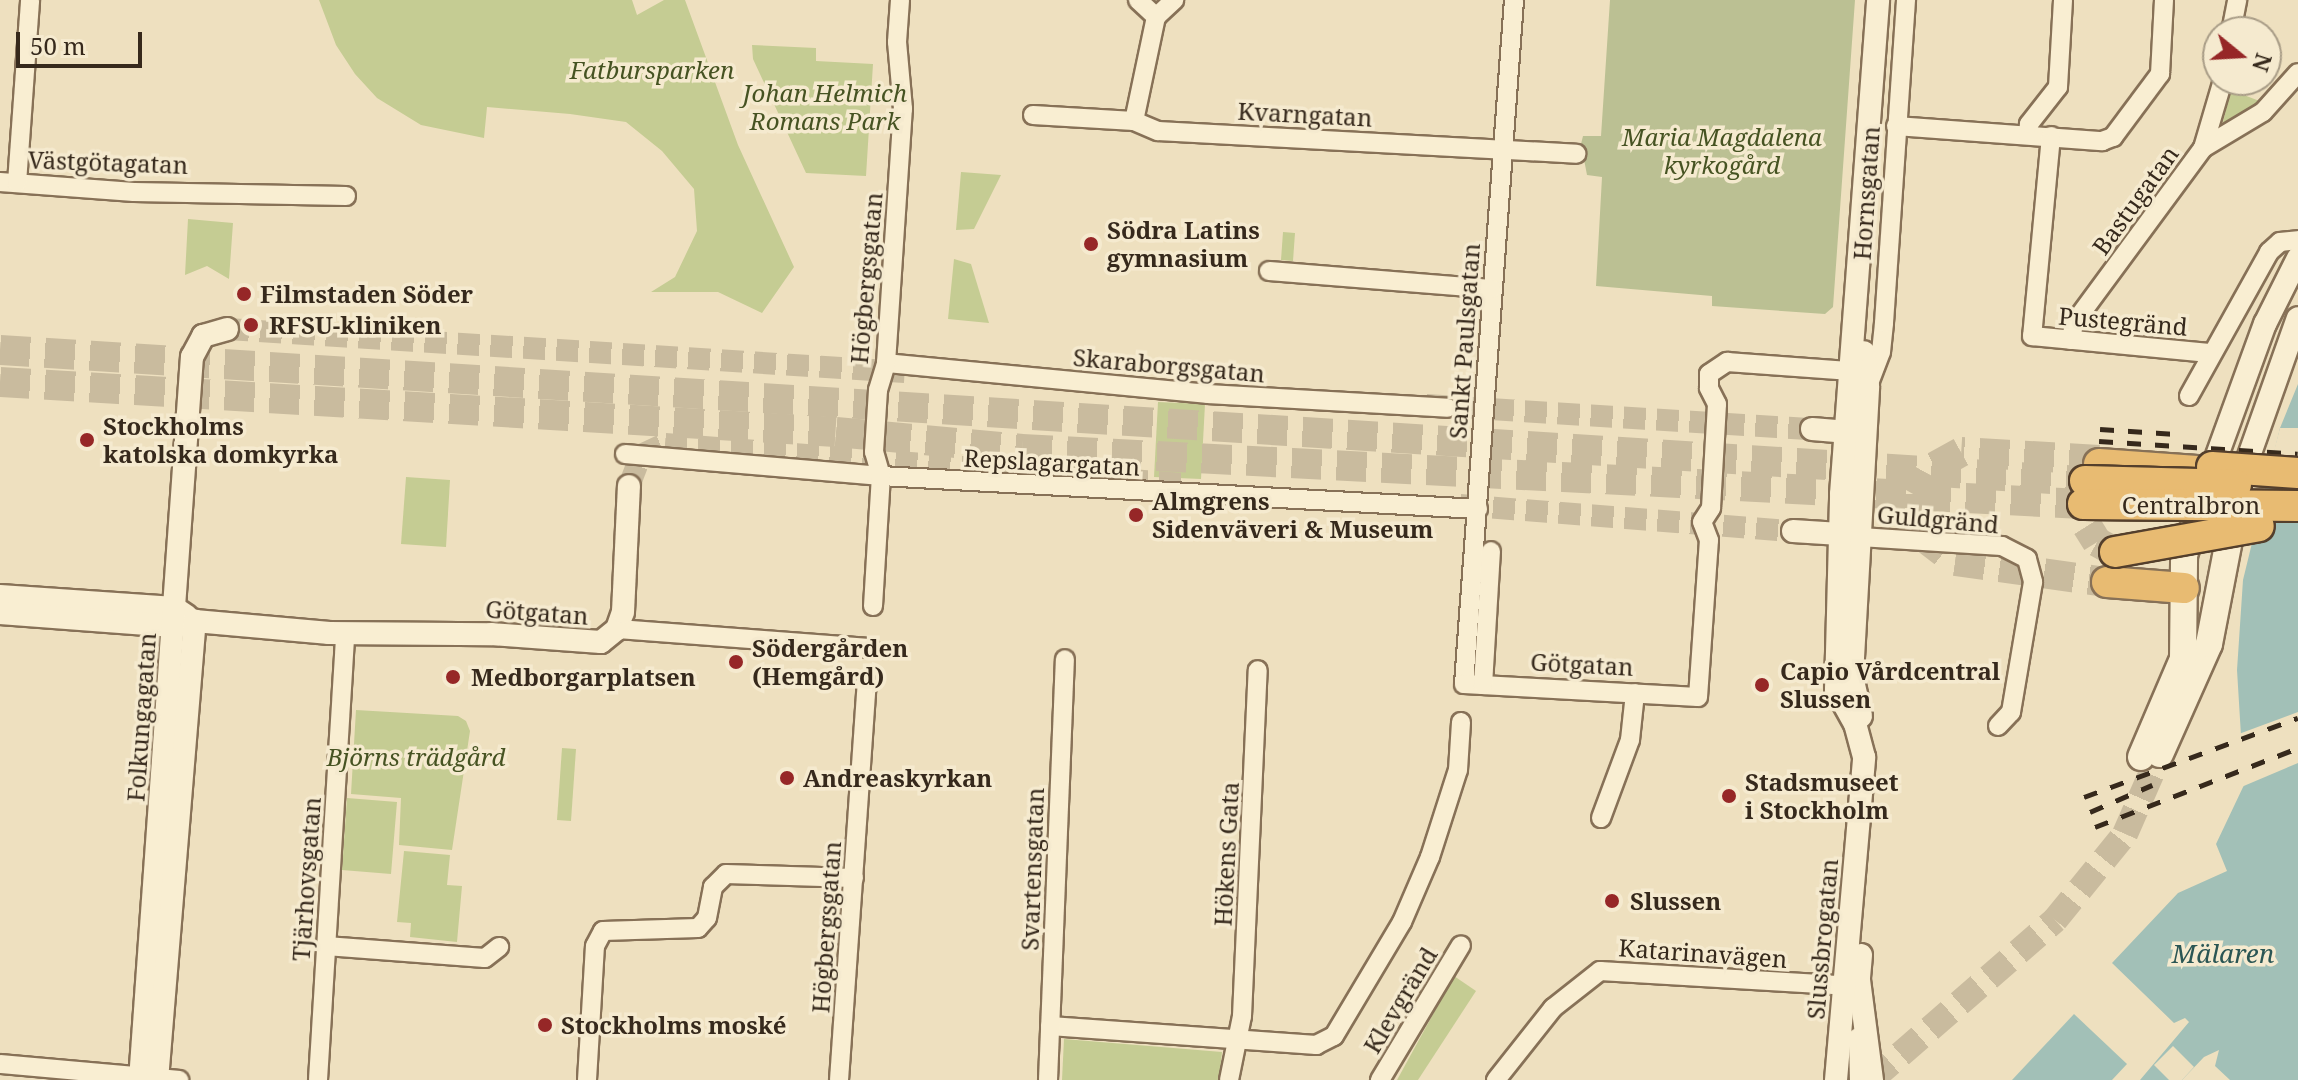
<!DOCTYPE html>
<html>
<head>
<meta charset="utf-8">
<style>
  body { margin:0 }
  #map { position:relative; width:2298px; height:1080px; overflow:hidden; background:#eee0bf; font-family:"Noto Serif",serif }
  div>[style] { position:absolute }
  .green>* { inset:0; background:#c5cc93 }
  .cemetery>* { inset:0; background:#bbc093 }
  .water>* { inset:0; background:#a2c0b7 }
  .pier>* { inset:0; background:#eee0bf }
  .minor-tunnel>* { height:18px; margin-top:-9px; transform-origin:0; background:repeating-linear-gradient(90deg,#c9bb9e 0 18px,transparent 0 27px) }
  .tertiary-tunnel>* { height:22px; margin-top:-11px; transform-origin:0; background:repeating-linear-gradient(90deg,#c9bb9e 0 22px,transparent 0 33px) }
  .secondary-tunnel>* { height:26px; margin-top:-13px; transform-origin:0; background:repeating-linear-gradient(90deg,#c9bb9e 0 26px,transparent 0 39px) }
  .trunk-tunnel>* { height:30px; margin-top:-15px; transform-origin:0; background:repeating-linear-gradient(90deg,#c9bb9e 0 30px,transparent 0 45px) }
  .roads { filter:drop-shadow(2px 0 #877157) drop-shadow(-2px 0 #877157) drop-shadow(0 2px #877157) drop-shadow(0 -2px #877157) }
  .minor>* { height:18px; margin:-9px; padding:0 9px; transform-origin:9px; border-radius:9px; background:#f9eed2 }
  .tertiary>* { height:22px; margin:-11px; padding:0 11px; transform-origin:11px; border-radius:11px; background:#f9eed2 }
  .secondary>* { height:26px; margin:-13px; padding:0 13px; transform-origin:13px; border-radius:13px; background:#f9eed2 }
  .trunk>* { height:30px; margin:-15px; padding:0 15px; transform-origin:15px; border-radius:15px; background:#e8bb72 }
  .rail>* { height:5px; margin-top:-2.5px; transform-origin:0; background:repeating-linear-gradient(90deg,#36291c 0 14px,transparent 0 28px) }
  .bridges { filter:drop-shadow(2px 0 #543f2c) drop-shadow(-2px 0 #543f2c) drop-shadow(0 2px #543f2c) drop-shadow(0 -2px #543f2c) }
  .trunk-bridge>* { height:30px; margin:-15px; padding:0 15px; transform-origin:15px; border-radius:15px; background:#e8bb72 }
  .dots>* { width:22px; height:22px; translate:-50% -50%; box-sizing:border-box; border:4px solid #f5eacf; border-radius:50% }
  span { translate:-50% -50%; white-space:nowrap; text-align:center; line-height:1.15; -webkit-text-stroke:7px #f5eacf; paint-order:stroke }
  .park-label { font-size:24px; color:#465322; font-style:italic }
  .street-label { font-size:24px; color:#36291c }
  .poi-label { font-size:24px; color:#36291c; font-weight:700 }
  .left { translate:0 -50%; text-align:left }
  .water-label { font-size:26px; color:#2b5654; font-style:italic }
  .north { position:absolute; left:2202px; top:16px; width:80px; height:80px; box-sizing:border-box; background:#f5eacf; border:2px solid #a99d87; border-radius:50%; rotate:108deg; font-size:22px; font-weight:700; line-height:32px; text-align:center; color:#36291c }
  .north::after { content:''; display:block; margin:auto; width:28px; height:36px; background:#962727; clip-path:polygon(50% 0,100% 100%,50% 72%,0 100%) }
  .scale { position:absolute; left:16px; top:32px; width:126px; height:36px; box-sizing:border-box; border:4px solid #36291c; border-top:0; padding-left:10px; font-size:24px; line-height:28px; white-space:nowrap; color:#36291c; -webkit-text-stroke:6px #f5eacf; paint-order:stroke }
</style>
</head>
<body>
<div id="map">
  <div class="green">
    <i style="clip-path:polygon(319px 0,632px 0,637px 15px,664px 0,685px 0,738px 145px,794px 267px,762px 313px,718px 292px,651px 292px,675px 277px,697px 231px,694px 189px,662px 151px,626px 122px,570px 114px,487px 107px,484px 138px,421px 125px,377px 98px,355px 74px,336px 45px)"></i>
    <i style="clip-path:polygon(752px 45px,816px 48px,816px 61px,873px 64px,866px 176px,806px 173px,753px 59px)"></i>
    <i style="clip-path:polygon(2231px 90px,2262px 102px,2220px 134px)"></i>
    <i style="clip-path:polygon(961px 172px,1001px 175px,974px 229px,956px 230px)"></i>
    <i style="clip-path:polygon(188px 219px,233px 223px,229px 279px,207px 266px,185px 275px)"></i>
    <i style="clip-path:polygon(1283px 232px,1295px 233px,1293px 261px,1281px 260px)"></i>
    <i style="clip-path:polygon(954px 259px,971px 264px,989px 323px,948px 319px)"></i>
    <i style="clip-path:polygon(1158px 402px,1205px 404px,1201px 479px,1154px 477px)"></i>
    <i style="clip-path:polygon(406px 477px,450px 480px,446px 547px,401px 544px)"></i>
    <i style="clip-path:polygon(356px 710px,458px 716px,466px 721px,470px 731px,452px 850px,399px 845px,401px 798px,351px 794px)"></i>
    <i style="clip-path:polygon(562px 748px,576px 749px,571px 821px,557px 820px)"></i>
    <i style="clip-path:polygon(347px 798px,397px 802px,391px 874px,342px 870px)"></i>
    <i style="clip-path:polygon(404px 851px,450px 855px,447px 885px,462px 886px,457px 942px,410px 937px,411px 923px,397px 922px)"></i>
    <i style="clip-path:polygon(1454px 976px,1476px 991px,1418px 1080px,1397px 1080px)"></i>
    <i style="clip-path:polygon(1064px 1039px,1222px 1052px,1219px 1080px,1062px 1080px)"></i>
  </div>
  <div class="cemetery">
    <i style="clip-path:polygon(1610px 0,1855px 0,1833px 307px,1825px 314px,1712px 306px,1712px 296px,1596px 286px,1602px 177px,1587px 175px,1581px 144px,1583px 136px,1601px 136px)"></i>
  </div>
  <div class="water">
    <i style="clip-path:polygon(2298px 384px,2298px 1080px,2230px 1080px,2215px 1066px,2219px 1050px,2204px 1057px,2182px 1080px,2140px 1080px,2189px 1022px,2185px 1018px,2174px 1023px,2112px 963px,2178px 893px,2227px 871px,2216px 844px,2244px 785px,2237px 670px,2243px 580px,2280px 428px)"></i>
    <i style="clip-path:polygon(2074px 1014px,2127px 1064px,2112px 1080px,2012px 1080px)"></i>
  </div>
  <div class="pier">
    <i style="clip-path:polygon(2280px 428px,2298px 428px,2298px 462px,2271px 462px)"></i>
    <i style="clip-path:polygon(2298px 712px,2298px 763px,2239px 788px,2236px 735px)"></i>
    <i style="clip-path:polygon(2173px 1046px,2194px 1067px,2182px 1080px,2169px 1080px,2154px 1065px)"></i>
  </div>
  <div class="minor-tunnel">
    <i style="left:1448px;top:408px;width:21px;rotate:3deg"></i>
  </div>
  <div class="tertiary-tunnel">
    <i style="left:227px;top:329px;width:679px;rotate:3.63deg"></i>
    <i style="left:1426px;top:405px;width:387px;rotate:3.6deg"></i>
    <i style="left:629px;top:486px;width:33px;rotate:-69deg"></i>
    <i style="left:641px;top:455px;width:26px;rotate:-25deg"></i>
    <i style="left:665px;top:444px;width:519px;rotate:4.42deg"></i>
    <i style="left:1460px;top:505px;width:334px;rotate:4.5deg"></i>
  </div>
  <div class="secondary-tunnel">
    <i style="left:1871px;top:1080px;width:244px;rotate:-41deg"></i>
    <i style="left:2055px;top:920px;width:111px;rotate:-50.9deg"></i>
    <i style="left:2125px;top:834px;width:87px;rotate:-66.4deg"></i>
  </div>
  <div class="trunk-tunnel">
    <i style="left:0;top:350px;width:2089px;rotate:3.6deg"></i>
    <i style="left:0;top:382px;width:837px;rotate:3.42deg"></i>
    <i style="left:836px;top:432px;width:187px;rotate:5.2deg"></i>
    <i style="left:1022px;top:449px;width:1062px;rotate:2.97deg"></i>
    <i style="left:2099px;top:460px;width:138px;rotate:-176.7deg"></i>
    <i style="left:1961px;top:452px;width:41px;rotate:150.9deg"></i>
    <i style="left:1925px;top:472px;width:25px;rotate:119deg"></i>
    <i style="left:1913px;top:494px;width:14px;rotate:90deg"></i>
    <i style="left:1913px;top:508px;width:27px;rotate:75deg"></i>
    <i style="left:1920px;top:534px;width:44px;rotate:37.6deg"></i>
    <i style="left:1955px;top:561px;width:153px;rotate:7.9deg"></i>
    <i style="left:2086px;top:485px;width:41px;rotate:88.6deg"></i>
    <i style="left:2087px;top:526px;width:19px;rotate:58deg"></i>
    <i style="left:2097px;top:542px;width:21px;rotate:29deg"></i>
  </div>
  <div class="roads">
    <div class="minor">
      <i style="left:1138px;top:0;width:25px;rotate:43deg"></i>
      <i style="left:1514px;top:0;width:686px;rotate:94.18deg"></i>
      <i style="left:1464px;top:684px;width:234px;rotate:3.2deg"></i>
      <i style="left:1698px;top:697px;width:157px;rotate:-86deg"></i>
      <i style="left:1709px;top:540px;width:19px;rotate:-111deg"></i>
      <i style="left:1702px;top:522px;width:17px;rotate:-57deg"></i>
      <i style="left:1711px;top:508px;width:104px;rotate:-86.7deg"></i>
      <i style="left:1717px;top:404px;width:18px;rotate:-117deg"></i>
      <i style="left:1709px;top:388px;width:14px;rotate:-90deg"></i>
      <i style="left:1709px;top:374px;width:22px;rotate:-34deg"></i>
      <i style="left:1727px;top:362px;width:135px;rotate:4.2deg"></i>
      <i style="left:2231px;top:32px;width:33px;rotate:-79deg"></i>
      <i style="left:1033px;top:115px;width:101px;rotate:3.4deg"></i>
      <i style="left:1134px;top:121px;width:26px;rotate:23deg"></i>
      <i style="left:1158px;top:131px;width:419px;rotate:3.1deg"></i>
      <i style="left:1134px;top:121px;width:106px;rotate:-78.1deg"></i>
      <i style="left:1156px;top:17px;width:25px;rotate:-43deg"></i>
      <i style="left:1896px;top:126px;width:207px;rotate:4.2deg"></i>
      <i style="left:2102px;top:141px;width:12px;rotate:-20deg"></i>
      <i style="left:2113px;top:137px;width:79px;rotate:-53.3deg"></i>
      <i style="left:2160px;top:74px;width:74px;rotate:-86.9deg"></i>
      <i style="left:2028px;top:135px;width:11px;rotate:-85deg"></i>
      <i style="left:2029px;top:124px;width:47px;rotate:-51.9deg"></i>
      <i style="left:2058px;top:87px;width:87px;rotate:-86.7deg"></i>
      <i style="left:2051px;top:136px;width:201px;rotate:95.4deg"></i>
      <i style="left:2032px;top:336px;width:178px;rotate:5.5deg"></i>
      <i style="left:2203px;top:148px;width:70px;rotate:-31deg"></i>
      <i style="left:2263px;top:112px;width:52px;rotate:-48.1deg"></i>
      <i style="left:0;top:182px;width:134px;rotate:4.3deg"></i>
      <i style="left:134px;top:192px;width:212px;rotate:1.1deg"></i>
      <i style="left:17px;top:183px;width:183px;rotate:-85.9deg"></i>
      <i style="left:1269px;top:271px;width:223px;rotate:4.6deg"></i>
      <i style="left:2071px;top:340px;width:17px;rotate:-80deg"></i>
      <i style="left:2074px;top:323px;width:217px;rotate:-53.6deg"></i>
      <i style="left:2203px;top:148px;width:71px;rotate:-73.6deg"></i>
      <i style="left:886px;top:363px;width:323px;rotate:5.5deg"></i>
      <i style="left:1208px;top:394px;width:240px;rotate:3.3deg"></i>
      <i style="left:1868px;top:386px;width:36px;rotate:-69deg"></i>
      <i style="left:1881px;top:352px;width:29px;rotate:-84deg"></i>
      <i style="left:1884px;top:323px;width:324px;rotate:-86.1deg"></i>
      <i style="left:2189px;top:396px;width:165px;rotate:-60.9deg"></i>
      <i style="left:2269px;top:252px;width:15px;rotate:-42deg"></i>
      <i style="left:2280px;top:242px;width:18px;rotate:-6deg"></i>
      <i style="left:625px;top:454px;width:257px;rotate:4.9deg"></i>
      <i style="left:881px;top:476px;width:598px;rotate:3.16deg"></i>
      <i style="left:1860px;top:537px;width:142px;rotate:3.6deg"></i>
      <i style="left:2002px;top:546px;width:28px;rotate:27deg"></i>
      <i style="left:2027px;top:559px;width:24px;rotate:75deg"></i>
      <i style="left:2033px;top:582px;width:132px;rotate:99.6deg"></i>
      <i style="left:2011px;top:712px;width:19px;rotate:133deg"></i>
      <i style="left:873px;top:606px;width:130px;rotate:-86.5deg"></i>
      <i style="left:881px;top:476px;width:25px;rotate:-106deg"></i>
      <i style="left:874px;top:452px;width:62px;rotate:-86.3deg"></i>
      <i style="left:878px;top:390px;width:28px;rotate:-73deg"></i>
      <i style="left:886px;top:363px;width:255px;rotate:-86.2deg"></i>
      <i style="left:903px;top:109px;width:67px;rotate:-95.1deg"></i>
      <i style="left:897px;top:42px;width:42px;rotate:-85.9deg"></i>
      <i style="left:617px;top:629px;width:254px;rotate:4.3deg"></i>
      <i style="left:1483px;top:685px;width:134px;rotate:-86.6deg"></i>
      <i style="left:1601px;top:818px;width:83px;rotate:-69.6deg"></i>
      <i style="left:1630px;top:740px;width:47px;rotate:-83.9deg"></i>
      <i style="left:326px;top:946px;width:159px;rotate:4.3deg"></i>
      <i style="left:485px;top:958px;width:18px;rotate:-38deg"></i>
      <i style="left:1050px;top:1026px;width:267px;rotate:4.1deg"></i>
      <i style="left:1316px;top:1045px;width:20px;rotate:-27deg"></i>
      <i style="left:1334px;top:1036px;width:133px;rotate:-59.2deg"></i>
      <i style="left:1402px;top:922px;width:71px;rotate:-66.7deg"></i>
      <i style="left:1430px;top:857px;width:91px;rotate:-72.2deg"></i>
      <i style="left:1458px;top:770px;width:48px;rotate:-86.4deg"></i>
      <i style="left:1858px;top:1037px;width:43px;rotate:88.7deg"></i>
      <i style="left:0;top:1064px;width:180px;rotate:5.1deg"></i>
      <i style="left:318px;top:1080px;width:448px;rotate:-86.5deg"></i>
      <i style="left:587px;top:1080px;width:134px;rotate:-86.6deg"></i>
      <i style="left:595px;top:946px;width:17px;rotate:-62deg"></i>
      <i style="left:603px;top:931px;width:95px;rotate:-1.8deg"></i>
      <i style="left:698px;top:928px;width:13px;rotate:-48deg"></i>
      <i style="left:707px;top:918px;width:32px;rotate:-79deg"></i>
      <i style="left:713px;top:887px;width:18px;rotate:-45deg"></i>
      <i style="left:726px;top:874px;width:128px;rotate:1.8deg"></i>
      <i style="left:839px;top:1080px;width:398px;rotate:-86deg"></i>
      <i style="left:1048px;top:1080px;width:421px;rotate:-87.7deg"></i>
      <i style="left:1229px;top:1080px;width:65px;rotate:-78.5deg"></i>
      <i style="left:1242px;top:1016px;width:346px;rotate:-87.4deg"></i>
      <i style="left:1380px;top:1080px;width:157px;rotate:-59deg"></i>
      <i style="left:1496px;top:1080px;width:92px;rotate:-51.6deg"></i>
      <i style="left:1553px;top:1008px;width:60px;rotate:-38.2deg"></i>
      <i style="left:1600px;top:971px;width:233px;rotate:3.4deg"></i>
      <i style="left:1833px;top:985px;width:23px;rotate:-10deg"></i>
    </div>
    <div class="tertiary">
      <i style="left:1812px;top:429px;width:48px;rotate:4.8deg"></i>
      <i style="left:2211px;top:472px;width:158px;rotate:-70deg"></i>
      <i style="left:2265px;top:324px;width:74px;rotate:-63.4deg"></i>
      <i style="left:2243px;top:473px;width:164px;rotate:-70.5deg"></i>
      <i style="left:1793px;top:531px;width:47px;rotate:3.7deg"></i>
      <i style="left:1840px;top:534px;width:12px;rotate:-42deg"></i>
      <i style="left:0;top:596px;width:175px;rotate:3.9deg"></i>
      <i style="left:175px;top:608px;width:14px;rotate:34deg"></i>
      <i style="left:0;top:613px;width:174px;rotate:4.3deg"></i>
      <i style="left:174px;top:626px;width:22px;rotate:-13deg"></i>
      <i style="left:195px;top:621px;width:135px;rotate:5.1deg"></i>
      <i style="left:329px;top:633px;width:162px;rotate:0.4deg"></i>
      <i style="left:491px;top:634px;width:110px;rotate:4.2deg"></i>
      <i style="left:601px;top:642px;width:21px;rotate:-39deg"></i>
      <i style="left:617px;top:629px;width:18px;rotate:-71deg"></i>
      <i style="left:623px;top:612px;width:126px;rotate:-87.3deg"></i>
      <i style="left:1861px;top:716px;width:41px;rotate:-102.7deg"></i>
      <i style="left:1852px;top:676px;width:290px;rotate:-86.8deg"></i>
      <i style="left:1868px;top:386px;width:34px;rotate:-97deg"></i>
      <i style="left:1861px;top:955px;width:25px;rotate:95deg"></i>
      <i style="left:1859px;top:980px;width:101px;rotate:82.6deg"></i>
      <i style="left:140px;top:1080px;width:725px;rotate:-85.89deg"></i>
      <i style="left:192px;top:357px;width:24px;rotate:-62deg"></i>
      <i style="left:203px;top:336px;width:25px;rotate:-16deg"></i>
      <i style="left:157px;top:1080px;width:461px;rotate:-85.3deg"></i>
      <i style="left:1836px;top:1080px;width:324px;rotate:-85deg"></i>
      <i style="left:1864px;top:757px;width:34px;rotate:-105deg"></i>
      <i style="left:1855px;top:724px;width:39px;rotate:-119deg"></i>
      <i style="left:1836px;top:690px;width:196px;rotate:-88.5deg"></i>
      <i style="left:1841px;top:494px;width:495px;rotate:-85.7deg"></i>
    </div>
    <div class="secondary">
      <i style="left:2160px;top:754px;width:120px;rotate:-66deg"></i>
      <i style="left:2209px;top:644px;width:132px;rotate:-79.1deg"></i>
      <i style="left:2141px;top:757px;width:107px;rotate:-66.8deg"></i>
      <i style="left:2183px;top:659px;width:104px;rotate:-89.4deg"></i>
      <i style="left:2184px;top:555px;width:34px;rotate:-71deg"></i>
    </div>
    <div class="trunk">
      <i style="left:2099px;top:464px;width:112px;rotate:4.1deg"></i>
      <i style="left:2107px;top:582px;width:77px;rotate:4.5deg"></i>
    </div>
  </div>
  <div class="rail">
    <i style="left:2100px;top:429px;width:76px;rotate:3.8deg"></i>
    <i style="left:2099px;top:441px;width:199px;rotate:3.7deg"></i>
    <i style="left:2084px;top:797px;width:228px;rotate:-20.3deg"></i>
    <i style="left:2090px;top:812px;width:68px;rotate:-23.5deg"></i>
    <i style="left:2095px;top:827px;width:218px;rotate:-21.3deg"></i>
  </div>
  <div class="bridges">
    <div class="trunk-bridge">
      <i style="left:2212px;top:467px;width:86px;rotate:4deg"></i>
      <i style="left:2085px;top:481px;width:151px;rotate:1.5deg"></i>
      <i style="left:2083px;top:504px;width:215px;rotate:0.5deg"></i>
      <i style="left:2115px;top:552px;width:146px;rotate:-10.2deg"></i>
    </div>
  </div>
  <div class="dots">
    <i style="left:1091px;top:244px;background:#962727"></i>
    <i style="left:244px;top:294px;background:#962727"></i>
    <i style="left:251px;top:325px;background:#962727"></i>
    <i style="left:87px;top:440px;background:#962727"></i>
    <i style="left:1136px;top:515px;background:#962727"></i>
    <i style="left:736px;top:662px;background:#962727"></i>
    <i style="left:453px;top:677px;background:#962727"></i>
    <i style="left:1762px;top:685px;background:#962727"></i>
    <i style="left:787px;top:778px;background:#962727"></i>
    <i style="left:1729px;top:796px;background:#962727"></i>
    <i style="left:1612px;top:901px;background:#962727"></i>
    <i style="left:545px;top:1025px;background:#962727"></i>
  </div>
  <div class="park-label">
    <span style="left:652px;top:70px">Fatbursparken</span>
    <span style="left:825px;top:107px">Johan Helmich<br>Romans Park</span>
    <span style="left:1722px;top:151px">Maria Magdalena<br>kyrkogård</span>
    <span style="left:416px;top:757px">Björns trädgård</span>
  </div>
  <div class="street-label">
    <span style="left:1305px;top:114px;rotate:3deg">Kvarngatan</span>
    <span style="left:108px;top:162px;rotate:2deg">Västgötagatan</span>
    <span style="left:1866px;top:193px;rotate:-86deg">Hornsgatan</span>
    <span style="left:2135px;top:200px;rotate:-54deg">Bastugatan</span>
    <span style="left:866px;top:278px;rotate:-85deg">Högbergsgatan</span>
    <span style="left:2123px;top:321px;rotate:5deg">Pustegränd</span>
    <span style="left:1464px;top:341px;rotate:-86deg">Sankt Paulsgatan</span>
    <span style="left:1169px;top:365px;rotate:5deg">Skaraborgsgatan</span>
    <span style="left:1052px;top:462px;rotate:3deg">Repslagargatan</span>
    <span style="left:2191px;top:505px">Centralbron</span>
    <span style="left:1938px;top:519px;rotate:5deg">Guldgränd</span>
    <span style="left:537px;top:612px;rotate:4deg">Götgatan</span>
    <span style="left:1582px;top:664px;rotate:3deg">Götgatan</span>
    <span style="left:141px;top:717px;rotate:-86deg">Folkungagatan</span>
    <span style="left:1226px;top:854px;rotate:-87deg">Hökens Gata</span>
    <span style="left:1032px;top:869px;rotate:-88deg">Svartensgatan</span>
    <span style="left:306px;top:879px;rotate:-86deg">Tjärhovsgatan</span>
    <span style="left:826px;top:927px;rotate:-86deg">Högbergsgatan</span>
    <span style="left:1822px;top:939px;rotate:-85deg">Slussbrogatan</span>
    <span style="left:1703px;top:953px;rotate:4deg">Katarinavägen</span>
    <span style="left:1400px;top:1000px;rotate:-59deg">Klevgränd</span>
  </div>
  <div class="poi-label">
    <span class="left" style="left:1107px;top:244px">Södra Latins<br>gymnasium</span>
    <span class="left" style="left:260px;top:294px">Filmstaden Söder</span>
    <span class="left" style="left:269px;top:325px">RFSU-kliniken</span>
    <span class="left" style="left:103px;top:440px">Stockholms<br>katolska domkyrka</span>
    <span class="left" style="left:1152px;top:515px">Almgrens<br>Sidenväveri &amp; Museum</span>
    <span class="left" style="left:752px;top:662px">Södergården<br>(Hemgård)</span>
    <span class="left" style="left:1780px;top:685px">Capio Vårdcentral<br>Slussen</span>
    <span class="left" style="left:471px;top:677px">Medborgarplatsen</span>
    <span class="left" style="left:803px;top:778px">Andreaskyrkan</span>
    <span class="left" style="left:1745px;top:796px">Stadsmuseet<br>i Stockholm</span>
    <span class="left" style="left:1630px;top:901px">Slussen</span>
    <span class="left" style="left:561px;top:1025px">Stockholms moské</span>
  </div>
  <div class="water-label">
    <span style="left:2223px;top:954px">Mälaren</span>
  </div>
  <div class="north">N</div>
  <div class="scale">50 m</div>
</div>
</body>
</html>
